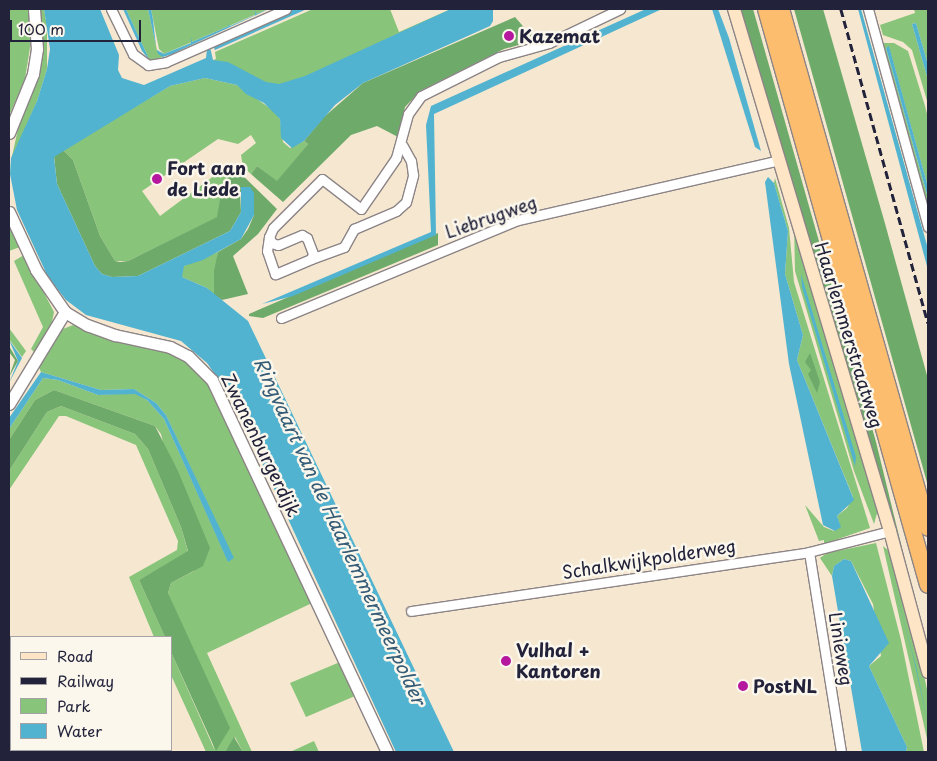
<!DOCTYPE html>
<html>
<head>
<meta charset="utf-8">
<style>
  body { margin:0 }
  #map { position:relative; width:937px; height:761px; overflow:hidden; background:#f5e7d0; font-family:"Playpen Sans",sans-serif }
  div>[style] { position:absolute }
  .green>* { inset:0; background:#88c47a }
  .forest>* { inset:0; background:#6eaa6a }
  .water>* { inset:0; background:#51b3d0 }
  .roads { filter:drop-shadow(1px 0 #8c8486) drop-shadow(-1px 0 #8c8486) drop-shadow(0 1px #8c8486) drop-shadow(0 -1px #8c8486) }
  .minor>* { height:9px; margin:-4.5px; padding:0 4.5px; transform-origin:4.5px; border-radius:4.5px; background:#fff }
  .tertiary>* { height:11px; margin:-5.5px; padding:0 5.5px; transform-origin:5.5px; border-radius:5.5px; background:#fff }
  .secondary>* { height:12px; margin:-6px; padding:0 6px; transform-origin:6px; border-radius:6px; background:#fee5c5 }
  .motorway>* { height:16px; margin:-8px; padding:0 8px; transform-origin:8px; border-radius:8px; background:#fcbd6f }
  .rail>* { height:2.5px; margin-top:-1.25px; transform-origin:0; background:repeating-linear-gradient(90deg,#22223b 0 8px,transparent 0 12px) }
  .dots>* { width:14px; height:14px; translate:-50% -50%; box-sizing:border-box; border:2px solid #fbf7ec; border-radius:50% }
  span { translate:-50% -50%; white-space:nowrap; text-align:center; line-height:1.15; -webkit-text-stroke:5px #fbf7ec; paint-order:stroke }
  .poi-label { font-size:18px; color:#22223b; font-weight:700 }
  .left { translate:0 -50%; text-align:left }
  .street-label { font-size:18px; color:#22223b }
  .water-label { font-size:19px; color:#355c77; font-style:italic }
  .frame { position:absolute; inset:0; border:10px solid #22223b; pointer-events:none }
  .legend { position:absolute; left:10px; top:636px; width:162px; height:115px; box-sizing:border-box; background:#fbf7ec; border:1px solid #a4a2a5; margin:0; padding:6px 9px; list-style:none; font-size:15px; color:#22223b }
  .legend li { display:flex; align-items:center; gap:10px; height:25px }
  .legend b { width:25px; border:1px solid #a4a2a5 }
  .scale { position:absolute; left:10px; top:20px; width:131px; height:22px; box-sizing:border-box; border:2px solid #22223b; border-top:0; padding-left:6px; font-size:15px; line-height:18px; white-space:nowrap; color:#22223b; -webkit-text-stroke:4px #fbf7ec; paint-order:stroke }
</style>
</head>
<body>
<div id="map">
  <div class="green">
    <i style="clip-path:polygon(9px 9px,29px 9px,31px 41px,25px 79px,9px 116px)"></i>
    <i style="clip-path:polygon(40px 9px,44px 9px,47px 27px,47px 69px,37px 101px,11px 161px,18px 129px,38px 73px,41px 56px)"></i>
    <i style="clip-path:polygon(126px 9px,148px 9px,157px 50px,163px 57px,150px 61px)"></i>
    <i style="clip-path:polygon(151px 9px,268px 9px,164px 54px,159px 49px)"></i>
    <i style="clip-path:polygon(313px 9px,390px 9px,399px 32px,451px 9px,460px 9px,279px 88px,213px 60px,216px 59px,215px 52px)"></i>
    <i style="clip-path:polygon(914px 9px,928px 9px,928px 65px,916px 23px,912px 24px,928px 80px,928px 104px,912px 50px,903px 42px,883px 35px,880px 25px,915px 13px)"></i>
    <i style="clip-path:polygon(881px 43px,894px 43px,908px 51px,925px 106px,928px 118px,928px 187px,889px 47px,886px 48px,928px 198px,928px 216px)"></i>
    <i style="clip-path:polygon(205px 78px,237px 85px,274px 111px,280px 119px,283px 142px,290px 148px,304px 141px,308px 144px,277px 182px,257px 166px,251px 174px,243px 167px,241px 155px,256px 143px,251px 135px,238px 144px,218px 139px,142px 191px,160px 216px,230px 164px,233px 166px,225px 181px,218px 217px,128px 261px,115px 261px,100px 236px,73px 160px,63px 150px,170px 86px)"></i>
    <i style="clip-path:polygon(775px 178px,789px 228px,794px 282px,870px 528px,824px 544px,824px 540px,819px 541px,805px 505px,824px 527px,834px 531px,840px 525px,837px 516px,847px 508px,853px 497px,797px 360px,803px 335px,785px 274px,788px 231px,774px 183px)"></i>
    <i style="clip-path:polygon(9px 221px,20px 247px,9px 251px)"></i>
    <i style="clip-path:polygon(794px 222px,878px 510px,874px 524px,854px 471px,795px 271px)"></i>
    <i style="clip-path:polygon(218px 252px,214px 295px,207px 288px,182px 277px,181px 267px)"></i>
    <i style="clip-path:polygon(24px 255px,54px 312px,51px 327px,35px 353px,31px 349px,43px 327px,14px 261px)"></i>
    <i style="clip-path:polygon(73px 325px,105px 337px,173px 353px,190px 364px,207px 383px,312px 603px,207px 653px,252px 752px,243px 752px,235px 737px,225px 752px,206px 752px,171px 675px,171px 652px,215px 751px,168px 593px,171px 583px,194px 571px,161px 434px,155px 426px,54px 390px,35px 400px,9px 440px,9px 429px,43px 378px,58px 380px,98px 395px,135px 393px,147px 400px,164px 419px,228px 561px,233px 558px,166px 415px,156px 403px,134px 389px,101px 390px,41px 372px,37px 363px,58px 331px)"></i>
    <i style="clip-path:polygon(9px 328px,26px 351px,22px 357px,9px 339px)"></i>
    <i style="clip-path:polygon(61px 406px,135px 434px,148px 449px,181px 527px,188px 552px,139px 580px,165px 637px,154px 637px,129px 577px,177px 550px,178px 541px,136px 445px,66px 416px,59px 416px,9px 490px,9px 471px,47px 412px)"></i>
    <i style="clip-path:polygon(876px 543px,901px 640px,924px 752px,906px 752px,907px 747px,869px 666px,881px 656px,873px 604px,851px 561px,844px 559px,834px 566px,832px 576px,820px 558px,827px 553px)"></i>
    <i style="clip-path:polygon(883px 546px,889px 551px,921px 661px,928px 694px,928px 743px)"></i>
    <i style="clip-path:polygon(340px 662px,355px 696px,306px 717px,290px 683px)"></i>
    <i style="clip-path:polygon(314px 741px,319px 752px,290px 752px)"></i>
  </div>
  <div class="forest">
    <i style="clip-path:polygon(739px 9px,753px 9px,876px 442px,912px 589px)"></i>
    <i style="clip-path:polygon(794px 9px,823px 9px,884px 220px,928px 379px,928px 486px)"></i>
    <i style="clip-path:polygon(515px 17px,528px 32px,547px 37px,504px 49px,420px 91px,405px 107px,398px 137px,377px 126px,351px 135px,283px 202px,251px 174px,257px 166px,277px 181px,308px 144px,304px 141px,324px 117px,363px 83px)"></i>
    <i style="clip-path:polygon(63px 150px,73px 160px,100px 236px,115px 261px,120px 262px,128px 261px,217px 217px,222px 188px,233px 166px,277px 209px,258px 234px,233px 256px,248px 294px,222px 300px,214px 295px,214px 271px,218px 252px,241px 239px,248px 229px,254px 215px,254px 193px,240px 192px,241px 212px,230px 231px,138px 276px,112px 277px,102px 274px,95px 266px,57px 184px,54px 156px)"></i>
    <i style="clip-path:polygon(438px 233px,438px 245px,263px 318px,249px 316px,249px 314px)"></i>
    <i style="clip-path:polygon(9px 346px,18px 361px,9px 377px,15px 360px,9px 352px)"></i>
    <i style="clip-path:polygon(810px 353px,820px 382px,817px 393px,808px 374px,811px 370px,805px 362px)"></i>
    <i style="clip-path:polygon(54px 390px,155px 426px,178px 471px,210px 548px,203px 566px,171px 583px,168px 593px,230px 728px,216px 751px,171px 652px,171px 637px,165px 637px,139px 580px,188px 551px,181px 527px,148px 449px,135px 434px,61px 406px,47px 412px,9px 471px,9px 440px,35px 400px)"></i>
    <i style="clip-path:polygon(234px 737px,243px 752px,225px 752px)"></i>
  </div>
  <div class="water">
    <i style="clip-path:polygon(44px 9px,100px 9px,119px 55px,118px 70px,122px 78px,144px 85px,206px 58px,207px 49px,210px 47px,213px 60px,228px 62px,266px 82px,279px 84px,305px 76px,451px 9px,493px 9px,493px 21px,490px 26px,363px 83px,335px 105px,304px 141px,292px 148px,281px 138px,280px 119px,264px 103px,246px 94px,237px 85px,205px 78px,170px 86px,54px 157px,57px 184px,95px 266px,102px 274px,112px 277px,138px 276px,230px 231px,241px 212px,241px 187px,250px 187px,254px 193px,254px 215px,241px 239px,203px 260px,184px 266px,182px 277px,207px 288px,248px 321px,454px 752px,396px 752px,232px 398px,207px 363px,181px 341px,86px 315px,66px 300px,48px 277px,17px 210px,10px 174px,11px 158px,37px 101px,47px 69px,50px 49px)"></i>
    <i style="clip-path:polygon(123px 9px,126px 9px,150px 61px,142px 51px)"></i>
    <i style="clip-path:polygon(148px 9px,151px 9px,153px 20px,156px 46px)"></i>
    <i style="clip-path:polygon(269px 9px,172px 54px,163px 57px,158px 54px,157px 50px,164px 54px,191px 43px,191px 37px,192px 42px,229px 26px,228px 23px,230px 26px,246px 19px,255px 15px,255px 10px,256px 14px)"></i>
    <i style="clip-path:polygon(293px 9px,307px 9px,215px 50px,213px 46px)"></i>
    <i style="clip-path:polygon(646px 9px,662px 9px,434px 114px,436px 235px,293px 296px,262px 304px,431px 232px,426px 125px,431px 106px)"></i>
    <i style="clip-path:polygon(712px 9px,718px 9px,729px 38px,761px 151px,755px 147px)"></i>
    <i style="clip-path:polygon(858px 9px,861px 9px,928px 249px,928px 270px)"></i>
    <i style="clip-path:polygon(916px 23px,928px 65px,928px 80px,912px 24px)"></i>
    <i style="clip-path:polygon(889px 46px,928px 187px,928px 198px,886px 48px)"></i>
    <i style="clip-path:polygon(768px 177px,774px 183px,788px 231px,785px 274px,803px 335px,797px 360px,854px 500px,837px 516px,841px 527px,835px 531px,823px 525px,789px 364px,765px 182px)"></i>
    <i style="clip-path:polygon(801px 274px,856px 457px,855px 466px,802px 287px)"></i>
    <i style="clip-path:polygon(9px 340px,22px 358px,9px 383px,18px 361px)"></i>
    <i style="clip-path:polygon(41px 372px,101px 390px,134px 389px,156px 403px,166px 415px,234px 558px,228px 562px,164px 419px,147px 400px,135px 394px,98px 395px,58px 380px,43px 378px,9px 429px,9px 418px)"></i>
    <i style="clip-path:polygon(844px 559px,851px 561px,889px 643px,869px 666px,907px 747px,906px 752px,862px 752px,832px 576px,834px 566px)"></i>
    <i style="clip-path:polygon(888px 562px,916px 666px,928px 724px,913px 656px)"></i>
  </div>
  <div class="roads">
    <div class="minor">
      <i style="left:111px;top:9px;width:50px;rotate:63.9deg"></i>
      <i style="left:133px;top:54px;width:19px;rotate:36deg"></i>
      <i style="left:148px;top:65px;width:18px;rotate:-9deg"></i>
      <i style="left:166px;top:62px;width:131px;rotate:-23.8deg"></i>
      <i style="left:868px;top:9px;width:226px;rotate:74.6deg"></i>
      <i style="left:269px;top:237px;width:7px;rotate:63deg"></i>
      <i style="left:272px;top:243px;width:6px;rotate:18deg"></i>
      <i style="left:278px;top:245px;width:26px;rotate:-23deg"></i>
      <i style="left:302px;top:235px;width:6px;rotate:31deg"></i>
      <i style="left:307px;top:238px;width:17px;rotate:69deg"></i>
      <i style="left:313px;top:254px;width:5px;rotate:112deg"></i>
      <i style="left:311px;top:259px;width:39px;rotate:157deg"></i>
      <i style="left:275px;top:274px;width:24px;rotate:-109deg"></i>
      <i style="left:267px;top:251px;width:14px;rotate:-82deg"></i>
      <i style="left:269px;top:237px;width:10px;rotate:-66deg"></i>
      <i style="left:273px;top:228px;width:69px;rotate:-45deg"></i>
      <i style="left:322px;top:179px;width:49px;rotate:37.6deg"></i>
      <i style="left:361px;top:209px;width:62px;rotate:-55.5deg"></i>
      <i style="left:396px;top:158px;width:46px;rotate:-74.7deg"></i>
      <i style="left:408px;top:114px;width:22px;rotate:-54deg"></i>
      <i style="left:421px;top:96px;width:87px;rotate:-26.6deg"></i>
      <i style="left:499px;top:57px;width:52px;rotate:-15.6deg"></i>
      <i style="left:549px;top:43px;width:79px;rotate:-25.6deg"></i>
      <i style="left:311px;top:259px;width:35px;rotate:-20deg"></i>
      <i style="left:344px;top:247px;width:21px;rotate:-61deg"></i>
      <i style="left:354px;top:229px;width:46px;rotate:-23.2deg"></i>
      <i style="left:396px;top:211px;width:13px;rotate:-42deg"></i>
      <i style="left:406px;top:202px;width:28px;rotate:-75deg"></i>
      <i style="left:413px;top:175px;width:14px;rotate:-98deg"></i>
      <i style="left:411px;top:161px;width:18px;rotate:-119deg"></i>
      <i style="left:281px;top:318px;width:256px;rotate:-22.5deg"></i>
      <i style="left:518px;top:220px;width:268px;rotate:-12.9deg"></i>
      <i style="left:809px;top:552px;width:203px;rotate:80.9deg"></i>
      <i style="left:411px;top:611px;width:402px;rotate:-8.4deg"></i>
      <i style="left:809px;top:552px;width:84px;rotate:-14.5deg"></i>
    </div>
    <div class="tertiary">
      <i style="left:9px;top:133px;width:64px;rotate:-67.9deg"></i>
      <i style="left:33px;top:74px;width:25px;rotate:-81deg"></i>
      <i style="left:37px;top:49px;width:40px;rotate:-94.3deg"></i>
      <i style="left:9px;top:212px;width:64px;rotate:65deg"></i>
      <i style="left:36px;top:270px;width:51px;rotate:55.4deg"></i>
      <i style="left:65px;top:312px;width:26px;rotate:31deg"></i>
      <i style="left:87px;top:325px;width:30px;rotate:20deg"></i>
      <i style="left:115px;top:335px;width:56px;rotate:12.3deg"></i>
      <i style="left:170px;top:347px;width:20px;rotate:27deg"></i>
      <i style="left:188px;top:356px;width:34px;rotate:45deg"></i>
      <i style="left:212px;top:380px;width:411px;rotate:64.8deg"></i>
      <i style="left:9px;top:404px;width:108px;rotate:-58.7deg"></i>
    </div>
    <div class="secondary">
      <i style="left:734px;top:9px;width:545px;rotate:73.36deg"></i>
      <i style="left:890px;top:531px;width:146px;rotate:74.9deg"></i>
    </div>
    <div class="motorway">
      <i style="left:766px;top:9px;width:598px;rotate:74.29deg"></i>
      <i style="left:781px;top:9px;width:539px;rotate:74.19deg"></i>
    </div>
  </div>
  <div class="rail">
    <i style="left:841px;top:9px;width:326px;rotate:74.5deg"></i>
  </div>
  <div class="dots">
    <i style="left:509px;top:36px;background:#b5179e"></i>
    <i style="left:157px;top:179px;background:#b5179e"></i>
    <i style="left:506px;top:661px;background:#b5179e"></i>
    <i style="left:743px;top:686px;background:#b5179e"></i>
  </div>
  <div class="poi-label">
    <span class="left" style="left:519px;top:36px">Kazemat</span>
    <span class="left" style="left:167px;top:179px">Fort aan<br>de Liede</span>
    <span class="left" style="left:516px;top:661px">Vulhal +<br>Kantoren</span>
    <span class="left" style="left:753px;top:686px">PostNL</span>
  </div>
  <div class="street-label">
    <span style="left:491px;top:217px;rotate:-19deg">Liebrugweg</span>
    <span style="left:849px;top:335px;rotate:73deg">Haarlemmerstraatweg</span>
    <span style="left:261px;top:445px;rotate:64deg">Zwanenburgerdijk</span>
    <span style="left:649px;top:559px;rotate:-9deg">Schalkwijkpolderweg</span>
    <span style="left:841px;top:649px;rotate:81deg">Linieweg</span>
  </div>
  <div class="water-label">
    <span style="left:340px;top:531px;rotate:65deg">Ringvaart van de Haarlemmermeerpolder</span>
  </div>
  <div class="frame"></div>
  <ul class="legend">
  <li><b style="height:6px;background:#fee5c5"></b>Road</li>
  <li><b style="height:6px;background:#22223b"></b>Railway</li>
  <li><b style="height:14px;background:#88c47a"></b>Park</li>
  <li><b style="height:14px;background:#51b3d0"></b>Water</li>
  </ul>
  <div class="scale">100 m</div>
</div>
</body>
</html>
